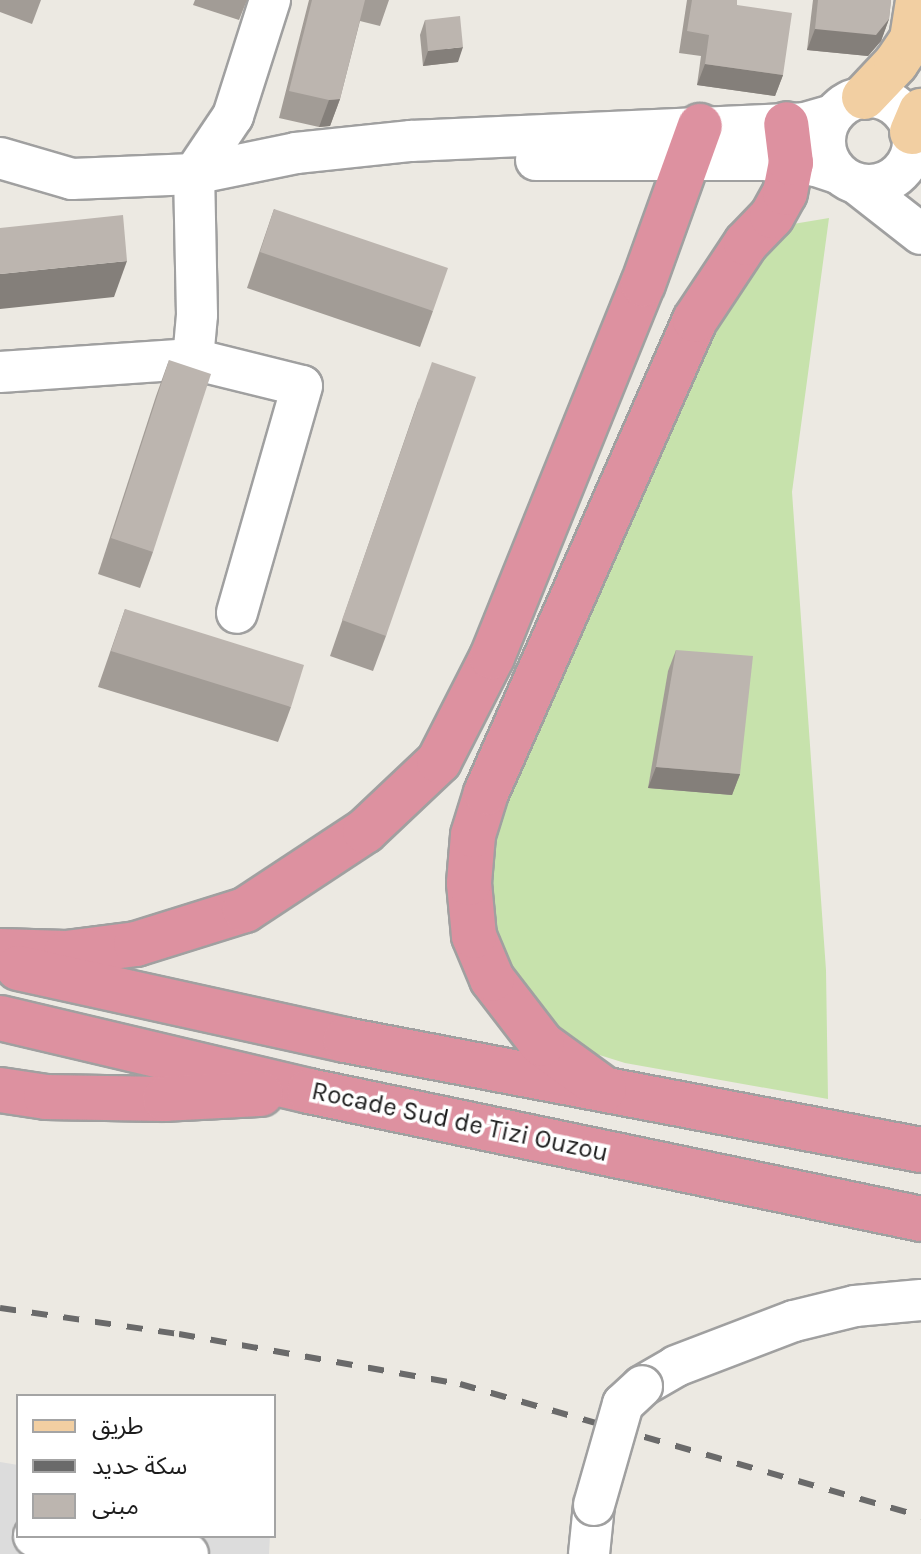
<!DOCTYPE html>
<html>
<head>
<meta charset="utf-8">
<style>
  body { margin:0 }
  #map { position:relative; width:921px; height:1554px; overflow:hidden; background:#ece9e2; font-family:Karla,"Noto Sans Arabic",sans-serif }
  div>[style] { position:absolute }
  .grass>* { inset:0; background:#c7e2ac }
  .parking>* { inset:0; background:#dcdcdc }
  .roads { filter:drop-shadow(2px 0 #a0a0a0) drop-shadow(-2px 0 #a0a0a0) drop-shadow(0 2px #a0a0a0) drop-shadow(0 -2px #a0a0a0) }
  .minor>* { height:40px; margin:-20px; padding:0 20px; transform-origin:20px; border-radius:20px; background:#fff }
  .minor>.ring { margin:-20px; padding:0; box-sizing:content-box; background:none; border:40px solid #fff; border-radius:50% }
  .major>* { height:44px; margin:-22px; padding:0 22px; transform-origin:22px; border-radius:22px; background:#f2cfa2 }
  .highway>* { height:44px; margin:-22px; padding:0 22px; transform-origin:22px; border-radius:22px; background:#dd91a0 }
  .rail>* { height:6px; margin-top:-3px; transform-origin:0; background:repeating-linear-gradient(90deg,#6a6a6a 0 16px,transparent 0 32px) }
  .bridges { filter:drop-shadow(2px 0 #a0a0a0) drop-shadow(-2px 0 #a0a0a0) drop-shadow(0 2px #a0a0a0) drop-shadow(0 -2px #a0a0a0) }
  .minor-bridge>* { height:40px; margin:-20px; padding:0 20px; transform-origin:20px; border-radius:20px; background:#fff }
  .wall>* { inset:0; background:#a29c96 }
  .shaded-wall>* { inset:0; background:#847f7a }
  .building>* { inset:0; background:#bcb5af }
  span { translate:-50% -50%; white-space:nowrap; text-align:center; line-height:1.15; -webkit-text-stroke:7px #fff; paint-order:stroke }
  .street-label { font-size:26px; color:#1c1c1c }
  .legend { position:absolute; left:16px; top:1394px; width:260px; height:144px; box-sizing:border-box; background:#fff; border:2px solid #a4a4a4; margin:0; padding:10px 14px; list-style:none; font-size:24px; color:#1c1c1c }
  .legend li { display:flex; align-items:center; gap:16px; height:40px }
  .legend b { width:40px; border:2px solid #a4a4a4 }
</style>
</head>
<body>
<div id="map">
  <div class="grass">
    <i style="clip-path:polygon(829px 218px,792px 492px,826px 970px,828px 1099px,625px 1063px,580px 1049px,532px 1007px,487px 923px,485px 846px,732px 285px,793px 224px)"></i>
  </div>
  <div class="parking">
    <i style="clip-path:polygon(0 1462px,18px 1465px,18px 1536px,270px 1536px,269px 1554px,0 1554px)"></i>
  </div>
  <div class="roads">
    <div class="minor">
      <i class="ring" style="left:825px;top:97px;width:48px;height:48px"></i>
      <i style="left:0;top:158px;width:75px;rotate:16.3deg"></i>
      <i style="left:72px;top:179px;width:122px;rotate:-2.3deg"></i>
      <i style="left:194px;top:174px;width:104px;rotate:-11.6deg"></i>
      <i style="left:296px;top:153px;width:116px;rotate:-6deg"></i>
      <i style="left:411px;top:141px;width:394px;rotate:-2.6deg"></i>
      <i style="left:805px;top:123px;width:29px;rotate:-16deg"></i>
      <i style="left:536px;top:160px;width:227px"></i>
      <i style="left:763px;top:160px;width:53px;rotate:6.5deg"></i>
      <i style="left:816px;top:166px;width:23px;rotate:18deg"></i>
      <i style="left:857px;top:184px;width:81px;rotate:38deg"></i>
      <i style="left:193px;top:359px;width:112px;rotate:13.9deg"></i>
      <i style="left:302px;top:386px;width:236px;rotate:106deg"></i>
      <i style="left:0;top:372px;width:193px;rotate:-3.9deg"></i>
      <i style="left:193px;top:359px;width:44px;rotate:-84.8deg"></i>
      <i style="left:197px;top:315px;width:141px;rotate:-91.2deg"></i>
      <i style="left:194px;top:174px;width:70px;rotate:-56.1deg"></i>
      <i style="left:233px;top:116px;width:122px;rotate:-72.3deg"></i>
      <i style="left:642px;top:1386px;width:39px;rotate:-30deg"></i>
      <i style="left:676px;top:1366px;width:126px;rotate:-20.9deg"></i>
      <i style="left:794px;top:1321px;width:63px;rotate:-13.8deg"></i>
      <i style="left:855px;top:1306px;width:66px;rotate:-5.2deg"></i>
      <i style="left:34px;top:1536px;width:155px;rotate:6.7deg"></i>
      <i style="left:589px;top:1554px;width:49px;rotate:-84.2deg"></i>
    </div>
    <div class="major">
      <i style="left:864px;top:97px;width:47px;rotate:-46.7deg"></i>
      <i style="left:896px;top:63px;width:29px;rotate:-56deg"></i>
      <i style="left:912px;top:39px;width:39px;rotate:-81deg"></i>
      <i style="left:912px;top:132px;width:23px;rotate:-67deg"></i>
    </div>
    <div class="highway">
      <i style="left:0;top:951px;width:66px;rotate:1.7deg"></i>
      <i style="left:66px;top:953px;width:71px;rotate:-7.3deg"></i>
      <i style="left:136px;top:944px;width:114px;rotate:-17.3deg"></i>
      <i style="left:245px;top:910px;width:144px;rotate:-33.4deg"></i>
      <i style="left:365px;top:831px;width:102px;rotate:-43.4deg"></i>
      <i style="left:439px;top:761px;width:117px;rotate:-63deg"></i>
      <i style="left:492px;top:657px;width:402px;rotate:-68deg"></i>
      <i style="left:643px;top:284px;width:168px;rotate:-70.2deg"></i>
      <i style="left:18px;top:968px;width:335px;rotate:12.4deg"></i>
      <i style="left:345px;top:1040px;width:586px;rotate:10.81deg"></i>
      <i style="left:0;top:1018px;width:318px;rotate:13.3deg"></i>
      <i style="left:309px;top:1091px;width:625px;rotate:11.81deg"></i>
      <i style="left:604px;top:1089px;width:77px;rotate:-144deg"></i>
      <i style="left:542px;top:1044px;width:82px;rotate:-127.6deg"></i>
      <i style="left:492px;top:979px;width:47px;rotate:-112.7deg"></i>
      <i style="left:474px;top:936px;width:53px;rotate:-95.4deg"></i>
      <i style="left:469px;top:883px;width:48px;rotate:-85.2deg"></i>
      <i style="left:473px;top:835px;width:44px;rotate:-72.8deg"></i>
      <i style="left:486px;top:793px;width:517px;rotate:-66.16deg"></i>
      <i style="left:695px;top:320px;width:92px;rotate:-56.5deg"></i>
      <i style="left:746px;top:243px;width:37px;rotate:-46deg"></i>
      <i style="left:772px;top:216px;width:26px;rotate:-61deg"></i>
      <i style="left:785px;top:193px;width:31px;rotate:-79deg"></i>
      <i style="left:791px;top:163px;width:39px;rotate:-97deg"></i>
      <i style="left:0;top:1090px;width:47px;rotate:8.7deg"></i>
      <i style="left:46px;top:1097px;width:119px;rotate:1deg"></i>
      <i style="left:165px;top:1099px;width:96px;rotate:-3deg"></i>
    </div>
  </div>
  <div class="rail">
    <i style="left:0;top:1308px;width:181px;rotate:8.3deg"></i>
    <i style="left:179px;top:1334px;width:285px;rotate:10.1deg"></i>
    <i style="left:460px;top:1384px;width:480px;rotate:16deg"></i>
  </div>
  <div class="bridges">
    <div class="minor-bridge">
      <i style="left:594px;top:1505px;width:105px;rotate:-74deg"></i>
      <i style="left:623px;top:1404px;width:26px;rotate:-43deg"></i>
    </div>
  </div>
  <div class="wall">
    <i style="clip-path:polygon(0 0,41px 0,32px 24px,0 12px)"></i>
    <i style="clip-path:polygon(195px 0,247px 0,239px 20px,193px 5px)"></i>
    <i style="clip-path:polygon(309px 0,389px 0,380px 26px,360px 21px,340px 99px,330px 126px,319px 127px,279px 118px)"></i>
    <i style="clip-path:polygon(685px 0,737px 0,737px 5px,783px 75px,775px 96px,697px 85px,701px 56px,679px 53px,687px 0)"></i>
    <i style="clip-path:polygon(813px 0,891px 0,889px 19px,881px 41px,868px 56px,807px 50px)"></i>
    <i style="clip-path:polygon(425px 20px,458px 62px,423px 66px,420px 35px)"></i>
    <i style="clip-path:polygon(274px 209px,433px 311px,420px 347px,247px 288px)"></i>
    <i style="clip-path:polygon(169px 360px,153px 552px,140px 588px,98px 574px,156px 396px)"></i>
    <i style="clip-path:polygon(419px 398px,386px 636px,373px 671px,330px 656px)"></i>
    <i style="clip-path:polygon(125px 609px,291px 707px,278px 742px,98px 687px)"></i>
    <i style="clip-path:polygon(676px 650px,740px 774px,732px 795px,648px 788px,668px 671px)"></i>
  </div>
  <div class="shaded-wall">
    <i style="clip-path:polygon(889px 19px,881px 41px,868px 56px,807px 50px,815px 29px)"></i>
    <i style="clip-path:polygon(463px 47px,458px 62px,423px 66px,428px 51px)"></i>
    <i style="clip-path:polygon(705px 64px,783px 75px,775px 96px,697px 85px)"></i>
    <i style="clip-path:polygon(340px 99px,330px 126px,319px 127px,329px 100px)"></i>
    <i style="clip-path:polygon(127px 261px,114px 297px,0 309px,0 274px)"></i>
    <i style="clip-path:polygon(656px 767px,740px 774px,732px 795px,648px 788px)"></i>
  </div>
  <div class="building">
    <i style="clip-path:polygon(312px 0,365px 0,340px 99px,329px 100px,289px 91px)"></i>
    <i style="clip-path:polygon(692px 0,737px 0,737px 5px,792px 13px,783px 75px,705px 64px,709px 35px,687px 31px)"></i>
    <i style="clip-path:polygon(818px 0,891px 0,889px 19px,876px 35px,815px 29px)"></i>
    <i style="clip-path:polygon(460px 16px,463px 47px,428px 51px,425px 20px)"></i>
    <i style="clip-path:polygon(274px 209px,448px 268px,433px 311px,260px 252px)"></i>
    <i style="clip-path:polygon(123px 215px,127px 261px,0 274px,0 228px)"></i>
    <i style="clip-path:polygon(169px 360px,211px 374px,153px 552px,111px 538px)"></i>
    <i style="clip-path:polygon(432px 362px,476px 377px,386px 636px,342px 620px)"></i>
    <i style="clip-path:polygon(125px 609px,304px 665px,291px 707px,111px 651px)"></i>
    <i style="clip-path:polygon(676px 650px,753px 656px,740px 774px,656px 767px)"></i>
  </div>
  <div class="street-label">
    <span style="left:460px;top:1122px;rotate:12deg">Rocade Sud de Tizi Ouzou</span>
  </div>
  <ul class="legend">
  <li><b style="height:10px;background:#f2cfa2"></b>طريق</li>
  <li><b style="height:10px;background:#6a6a6a"></b>سكة حديد</li>
  <li><b style="height:22px;background:#bcb5af"></b>مبنى</li>
  </ul>
</div>
</body>
</html>
